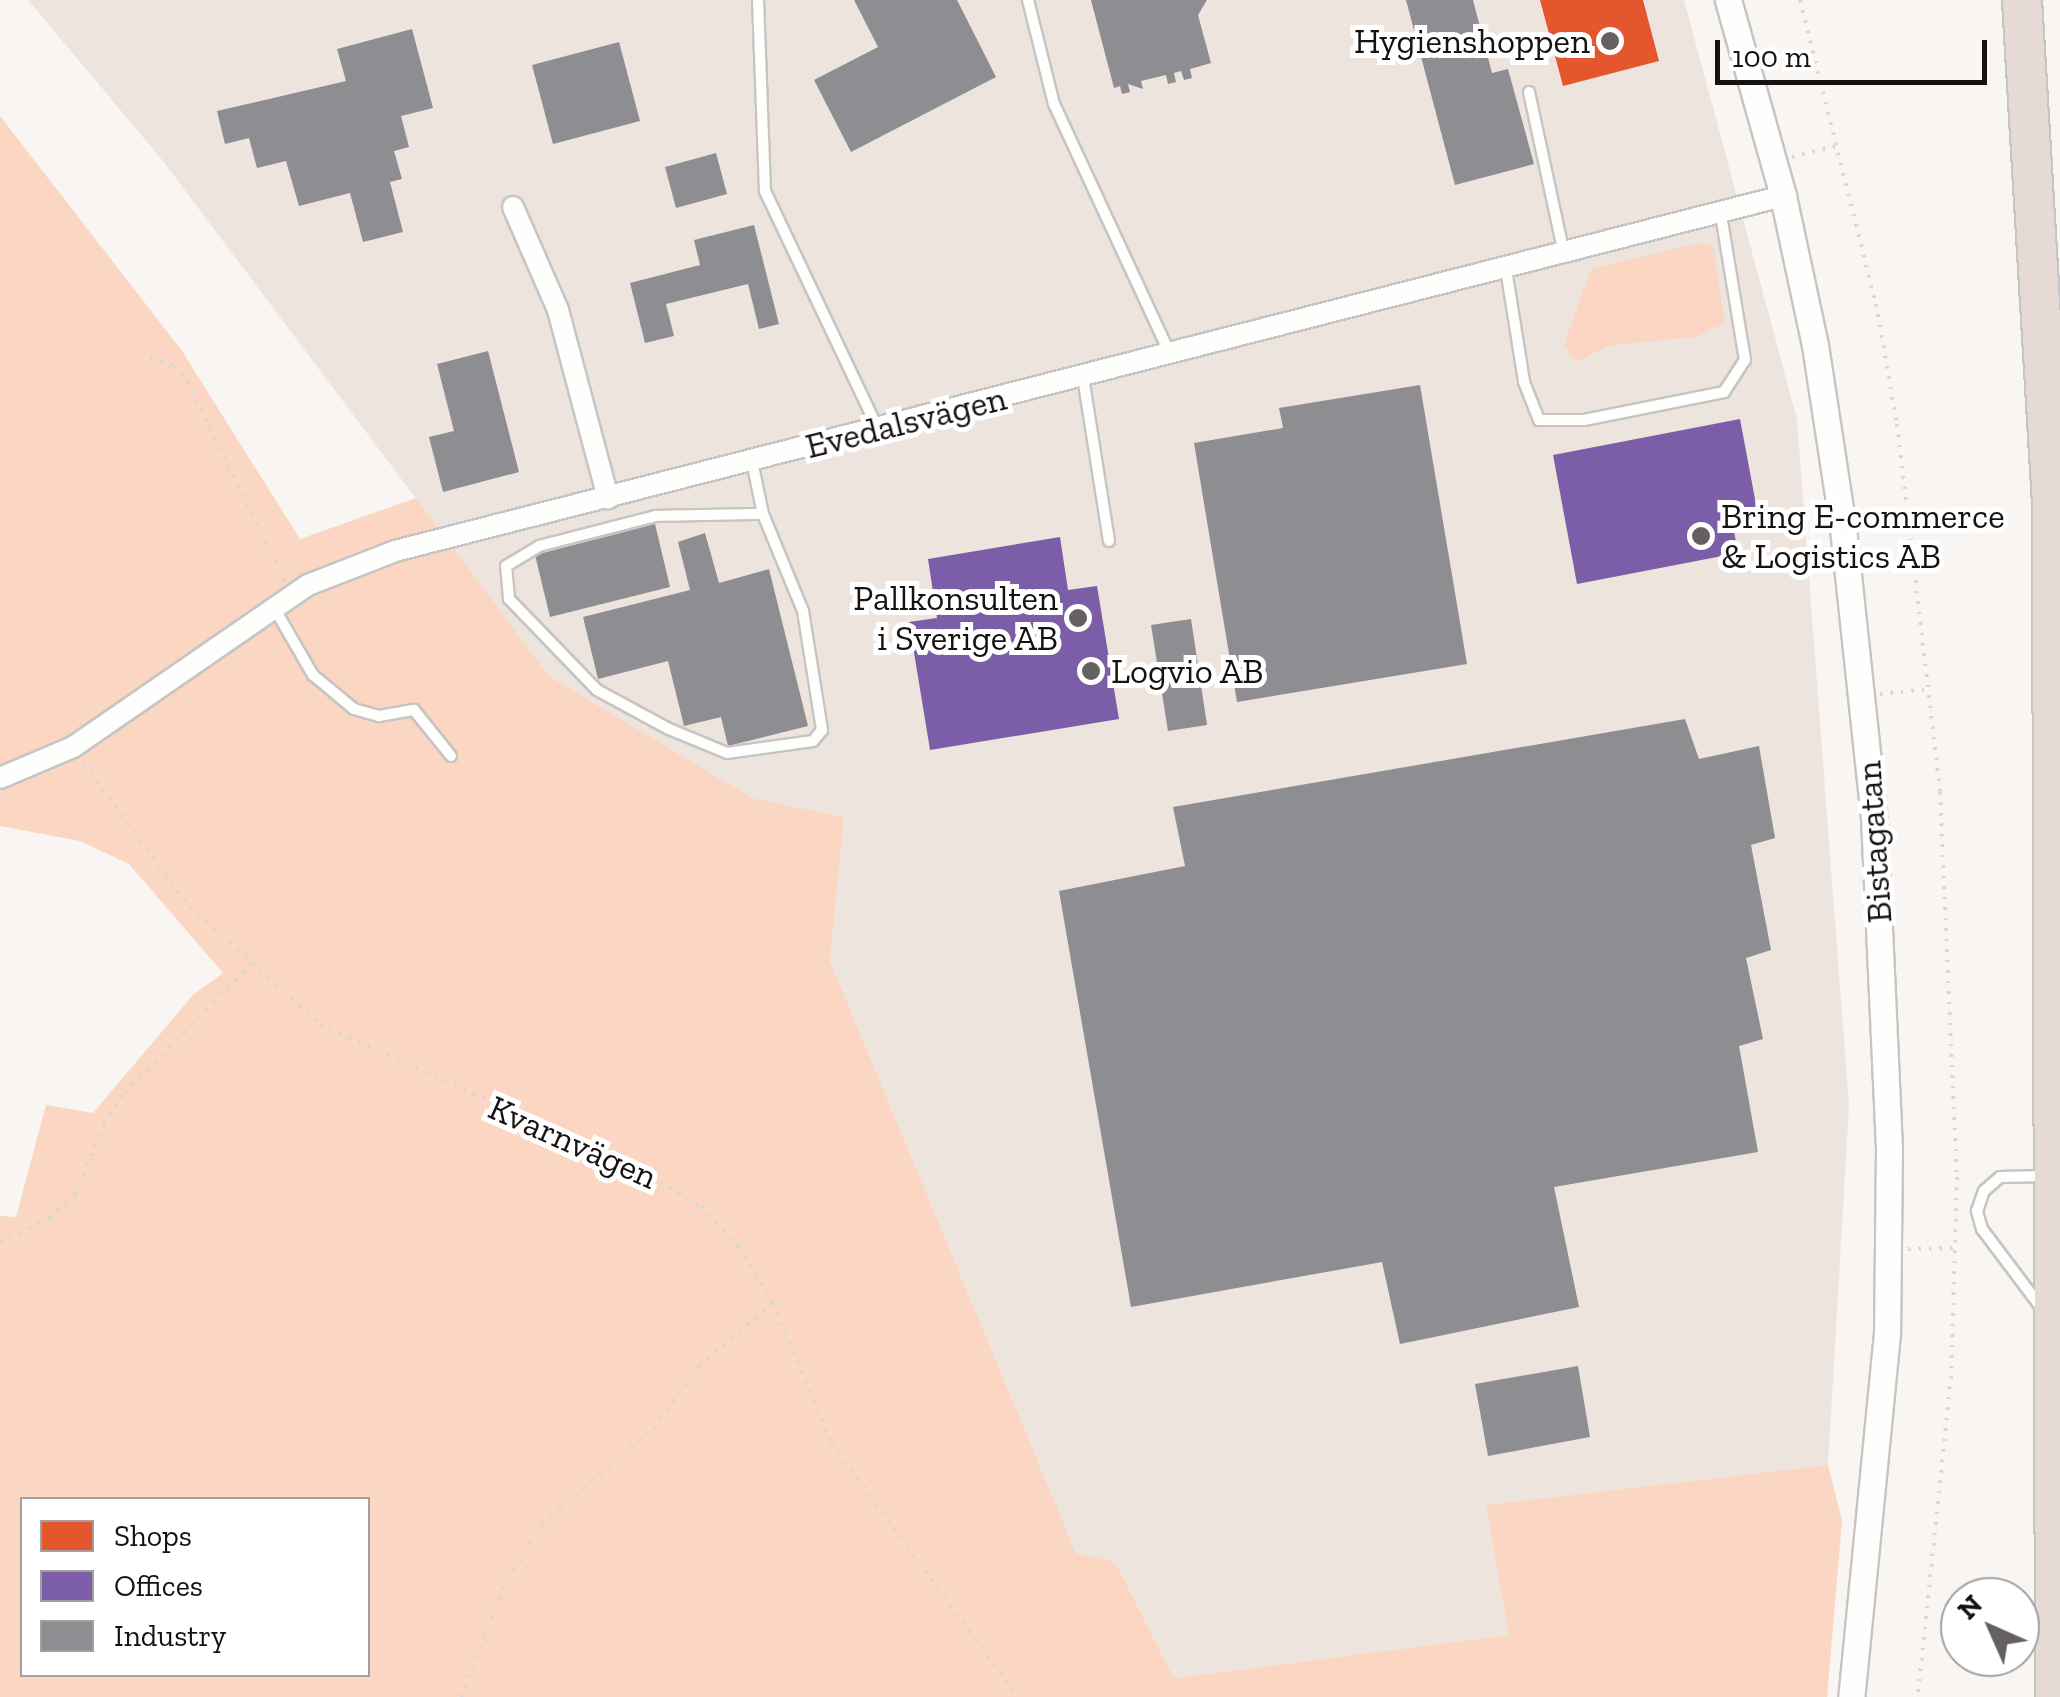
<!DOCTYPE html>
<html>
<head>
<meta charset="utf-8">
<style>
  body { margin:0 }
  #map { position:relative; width:2060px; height:1697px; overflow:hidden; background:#f8f5f3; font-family:"Zilla Slab",serif }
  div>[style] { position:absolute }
  .built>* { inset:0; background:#ede4de }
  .green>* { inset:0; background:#fbd6c2 }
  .shops>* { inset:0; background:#e4572e }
  .offices>* { inset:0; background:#7b5ea7 }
  .industry>* { inset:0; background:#8d8d92 }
  .path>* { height:4px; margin-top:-2px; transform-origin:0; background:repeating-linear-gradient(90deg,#d8d6d6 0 2.5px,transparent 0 10.5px) }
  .roads { filter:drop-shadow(2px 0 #c7c5c3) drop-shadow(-2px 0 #c7c5c3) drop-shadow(0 2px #c7c5c3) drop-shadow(0 -2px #c7c5c3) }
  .service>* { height:10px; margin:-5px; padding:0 5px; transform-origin:5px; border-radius:5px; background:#fefefd }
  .minor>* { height:20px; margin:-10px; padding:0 10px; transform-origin:10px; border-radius:10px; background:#fefefd }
  .tertiary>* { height:25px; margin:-12.5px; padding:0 12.5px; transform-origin:12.5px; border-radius:12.5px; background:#fefefd }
  .motorway>* { height:38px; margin:-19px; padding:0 19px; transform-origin:19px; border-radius:19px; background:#e6dbd4 }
  .dots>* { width:28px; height:28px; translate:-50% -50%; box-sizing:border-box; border:5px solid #fff; border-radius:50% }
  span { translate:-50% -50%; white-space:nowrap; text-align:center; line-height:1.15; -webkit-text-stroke:10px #fff; paint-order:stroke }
  .poi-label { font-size:35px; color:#151211 }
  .right { translate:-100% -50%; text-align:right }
  .left { translate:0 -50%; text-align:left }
  .street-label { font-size:35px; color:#151211 }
  .legend { position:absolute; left:20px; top:1497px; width:350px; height:180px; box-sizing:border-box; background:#fff; border:2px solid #a1a0a0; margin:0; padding:12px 18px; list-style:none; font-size:30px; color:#151211 }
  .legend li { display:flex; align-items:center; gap:20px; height:50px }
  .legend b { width:50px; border:2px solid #a1a0a0 }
  .north { position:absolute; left:1940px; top:1577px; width:100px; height:100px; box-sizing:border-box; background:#fff; border:2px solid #a1a0a0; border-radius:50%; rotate:315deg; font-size:28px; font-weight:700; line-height:40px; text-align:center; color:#151211 }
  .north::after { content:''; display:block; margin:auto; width:35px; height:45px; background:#646160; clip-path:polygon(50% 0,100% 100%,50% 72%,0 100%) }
  .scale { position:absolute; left:1715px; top:40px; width:272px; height:45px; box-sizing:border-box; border:5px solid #151211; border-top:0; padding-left:12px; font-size:30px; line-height:35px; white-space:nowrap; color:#151211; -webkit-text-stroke:8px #fff; paint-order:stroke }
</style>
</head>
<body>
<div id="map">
  <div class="built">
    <i style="clip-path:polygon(28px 0,1684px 0,1797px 419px,1849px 1106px,1828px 1465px,1486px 1505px,1510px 1635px,1174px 1678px,1115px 1562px,1076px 1553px,830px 961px,844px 817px,752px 798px,549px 676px,163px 161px)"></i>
  </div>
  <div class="green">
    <i style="clip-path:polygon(evenodd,0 116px,182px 351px,300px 539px,416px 498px,549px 676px,752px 798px,844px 817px,830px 961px,1076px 1553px,1115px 1562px,1174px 1678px,1509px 1635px,1486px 1505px,1828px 1465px,1842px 1521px,1827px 1697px,0 1697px,0 1216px,16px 1217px,46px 1105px,93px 1113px,193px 995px,223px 973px,129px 864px,80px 841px,0 826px,0 116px,22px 1500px,368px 1500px,368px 1674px,22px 1674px,22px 1500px)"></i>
    <i style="clip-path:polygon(1699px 243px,1713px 245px,1725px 323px,1695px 337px,1611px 345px,1575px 362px,1564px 345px,1591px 269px)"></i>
  </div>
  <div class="shops">
    <i style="clip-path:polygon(1540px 0,1643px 0,1659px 61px,1563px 86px)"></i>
  </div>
  <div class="offices">
    <i style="clip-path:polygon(1740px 419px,1758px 515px,1732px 520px,1738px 553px,1577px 584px,1553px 455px)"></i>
    <i style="clip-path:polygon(1060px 537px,1068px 590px,1097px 586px,1119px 719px,930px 750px,909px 622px,937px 618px,928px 559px)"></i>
  </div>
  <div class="industry">
    <i style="clip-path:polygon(854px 0,957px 0,996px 77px,851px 152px,814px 80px,878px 47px)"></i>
    <i style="clip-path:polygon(1091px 0,1207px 0,1198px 15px,1211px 63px,1190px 69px,1192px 78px,1184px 80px,1181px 71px,1174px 73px,1176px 82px,1168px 84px,1166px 75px,1141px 81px,1143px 89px,1128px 84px,1130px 92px,1122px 94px,1120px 86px,1114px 88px)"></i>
    <i style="clip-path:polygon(1406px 0,1473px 0,1492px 73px,1508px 69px,1534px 164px,1455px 185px)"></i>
    <i style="clip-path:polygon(412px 29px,433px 108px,401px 116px,409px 147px,394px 151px,402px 179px,390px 182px,403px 232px,363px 242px,350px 193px,299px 206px,286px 161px,257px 168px,249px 138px,225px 144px,217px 111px,346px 81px,337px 49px)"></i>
    <i style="clip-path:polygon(619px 42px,640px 121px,553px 144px,532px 65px)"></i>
    <i style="clip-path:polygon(716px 153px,727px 194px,676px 208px,665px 167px)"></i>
    <i style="clip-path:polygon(754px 225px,779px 324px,759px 329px,748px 284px,666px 304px,674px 336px,645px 343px,630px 283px,700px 265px,694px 240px)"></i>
    <i style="clip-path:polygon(488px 351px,519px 472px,443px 492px,429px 437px,454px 431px,437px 364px)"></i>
    <i style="clip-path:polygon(1420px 385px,1467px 664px,1237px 702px,1194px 443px,1283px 428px,1279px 408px)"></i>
    <i style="clip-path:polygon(655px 524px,670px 587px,550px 617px,535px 555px)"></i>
    <i style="clip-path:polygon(705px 533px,719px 583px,769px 569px,808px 726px,728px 746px,721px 717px,684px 726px,668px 661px,598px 679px,583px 617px,690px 590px,678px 542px)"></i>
    <i style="clip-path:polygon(1191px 619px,1207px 725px,1168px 731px,1151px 625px)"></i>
    <i style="clip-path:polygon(1685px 719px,1699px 759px,1759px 746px,1775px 838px,1751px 845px,1771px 950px,1746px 958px,1763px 1039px,1739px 1046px,1758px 1152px,1554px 1187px,1579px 1307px,1400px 1344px,1382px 1262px,1131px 1307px,1059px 891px,1185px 866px,1173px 807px)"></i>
    <i style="clip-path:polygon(1578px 1366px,1590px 1437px,1488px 1456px,1475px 1384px)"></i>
  </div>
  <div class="path">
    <i style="left:1800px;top:0;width:313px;rotate:76deg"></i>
    <i style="left:1876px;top:304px;width:122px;rotate:80.1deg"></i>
    <i style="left:1897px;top:424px;width:371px;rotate:83.3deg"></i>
    <i style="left:1940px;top:792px;width:385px;rotate:87.5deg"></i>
    <i style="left:1957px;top:1177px;width:199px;rotate:91.7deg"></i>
    <i style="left:1951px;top:1376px;width:323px;rotate:95.9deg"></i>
    <i style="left:1792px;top:157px;width:49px;rotate:-14deg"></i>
    <i style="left:150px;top:358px;width:26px;rotate:18deg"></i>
    <i style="left:175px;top:366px;width:19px;rotate:51deg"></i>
    <i style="left:187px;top:381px;width:223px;rotate:63.9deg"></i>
    <i style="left:1880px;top:694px;width:50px;rotate:-5.7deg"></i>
    <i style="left:84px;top:764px;width:178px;rotate:53.5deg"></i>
    <i style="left:190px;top:907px;width:175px;rotate:42deg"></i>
    <i style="left:320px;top:1024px;width:344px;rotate:24.4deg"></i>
    <i style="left:633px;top:1166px;width:79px;rotate:31.1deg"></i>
    <i style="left:701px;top:1207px;width:55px;rotate:46.5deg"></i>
    <i style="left:739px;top:1247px;width:66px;rotate:58.7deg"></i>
    <i style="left:773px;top:1303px;width:153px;rotate:67.3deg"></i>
    <i style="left:832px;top:1444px;width:314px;rotate:53.7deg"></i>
    <i style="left:0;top:1242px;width:55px;rotate:-25.6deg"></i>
    <i style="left:50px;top:1218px;width:34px;rotate:-43deg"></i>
    <i style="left:75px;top:1195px;width:77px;rotate:-67.8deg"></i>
    <i style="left:104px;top:1124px;width:37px;rotate:-56deg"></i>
    <i style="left:125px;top:1093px;width:179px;rotate:-45.7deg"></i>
    <i style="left:1908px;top:1249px;width:45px;rotate:-1.3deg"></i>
    <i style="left:461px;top:1697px;width:116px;rotate:-68.7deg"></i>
    <i style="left:503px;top:1589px;width:78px;rotate:-59.2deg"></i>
    <i style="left:543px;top:1522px;width:145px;rotate:-40.3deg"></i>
    <i style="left:654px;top:1428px;width:77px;rotate:-54deg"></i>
    <i style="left:699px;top:1366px;width:97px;rotate:-40.4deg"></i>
  </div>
  <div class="roads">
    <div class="service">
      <i style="left:758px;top:0;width:191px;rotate:87.9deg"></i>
      <i style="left:765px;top:191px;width:261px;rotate:64.6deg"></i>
      <i style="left:1028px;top:0;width:107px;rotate:76deg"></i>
      <i style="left:1054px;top:104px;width:276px;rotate:65.1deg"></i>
      <i style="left:1529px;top:92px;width:166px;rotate:77.8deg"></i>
      <i style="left:1506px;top:269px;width:114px;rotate:80.9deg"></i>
      <i style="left:1524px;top:382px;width:41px;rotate:68.5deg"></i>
      <i style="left:1539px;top:420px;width:45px"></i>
      <i style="left:1584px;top:420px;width:143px;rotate:-11.3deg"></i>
      <i style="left:1724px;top:392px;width:38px;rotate:-57deg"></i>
      <i style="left:1745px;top:360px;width:147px;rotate:-99.4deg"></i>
      <i style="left:1083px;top:377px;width:166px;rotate:81deg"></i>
      <i style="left:752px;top:461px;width:54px;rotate:78.3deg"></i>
      <i style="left:763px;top:514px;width:105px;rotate:67.6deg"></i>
      <i style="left:803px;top:611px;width:121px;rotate:80.9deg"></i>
      <i style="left:822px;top:730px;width:14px;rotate:129deg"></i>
      <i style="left:813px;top:741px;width:87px;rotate:172.1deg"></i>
      <i style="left:727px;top:753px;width:65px;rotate:-157.4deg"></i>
      <i style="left:667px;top:728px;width:80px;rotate:-151.5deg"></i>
      <i style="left:597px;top:690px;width:127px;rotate:-134deg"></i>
      <i style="left:509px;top:599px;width:33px;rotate:-95deg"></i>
      <i style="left:506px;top:566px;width:39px;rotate:-31deg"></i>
      <i style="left:539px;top:546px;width:121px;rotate:-14.4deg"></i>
      <i style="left:656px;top:516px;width:107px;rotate:-1.1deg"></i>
      <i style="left:273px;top:606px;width:80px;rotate:59.9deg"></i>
      <i style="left:313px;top:675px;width:53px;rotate:39.7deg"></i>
      <i style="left:354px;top:709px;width:26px;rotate:16deg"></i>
      <i style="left:379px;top:716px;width:36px;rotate:-10deg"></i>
      <i style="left:414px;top:710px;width:59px;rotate:51.2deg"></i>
      <i style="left:2043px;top:1310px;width:101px;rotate:-127deg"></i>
      <i style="left:1982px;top:1229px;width:19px;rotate:-106deg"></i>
      <i style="left:1977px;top:1211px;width:21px;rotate:-71deg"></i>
      <i style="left:1984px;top:1191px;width:21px;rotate:-41deg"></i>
      <i style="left:2000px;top:1177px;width:44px;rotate:-1.3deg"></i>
    </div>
    <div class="minor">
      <i style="left:513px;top:207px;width:112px;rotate:66.4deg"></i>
      <i style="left:558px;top:310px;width:195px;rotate:75.1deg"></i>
      <i style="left:0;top:778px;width:79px;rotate:-23deg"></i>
      <i style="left:73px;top:747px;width:285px;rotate:-34.6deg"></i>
      <i style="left:308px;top:585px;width:93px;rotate:-21.3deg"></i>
      <i style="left:395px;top:551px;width:1433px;rotate:-14.35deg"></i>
    </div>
    <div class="tertiary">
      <i style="left:1728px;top:0;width:204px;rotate:74.3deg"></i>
      <i style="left:1783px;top:196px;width:152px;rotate:77.9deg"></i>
      <i style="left:1815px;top:345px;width:185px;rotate:81.3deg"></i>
      <i style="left:1843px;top:528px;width:292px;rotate:83.9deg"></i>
      <i style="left:1874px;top:818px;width:329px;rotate:87.4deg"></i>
      <i style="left:1889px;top:1147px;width:186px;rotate:90.6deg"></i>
      <i style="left:1887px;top:1333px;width:366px;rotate:95.6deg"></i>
    </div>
    <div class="motorway">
      <i style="left:2022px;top:0;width:505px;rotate:86.59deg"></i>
      <i style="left:2052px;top:504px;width:1193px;rotate:89.86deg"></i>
    </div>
  </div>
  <div class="dots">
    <i style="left:1610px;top:41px;background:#646160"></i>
    <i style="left:1701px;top:536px;background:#646160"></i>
    <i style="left:1078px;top:618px;background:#646160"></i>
    <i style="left:1091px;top:671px;background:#646160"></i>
  </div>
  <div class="poi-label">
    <span class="right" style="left:1590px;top:41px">Hygienshoppen</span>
    <span class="left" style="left:1721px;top:536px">Bring E-commerce<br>&amp; Logistics AB</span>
    <span class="right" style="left:1058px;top:618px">Pallkonsulten<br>i Sverige AB</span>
    <span class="left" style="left:1111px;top:671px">Logvio AB</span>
  </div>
  <div class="street-label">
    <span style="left:906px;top:422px;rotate:-14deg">Evedalsvägen</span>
    <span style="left:1874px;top:842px;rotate:-94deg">Bistagatan</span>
    <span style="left:573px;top:1142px;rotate:24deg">Kvarnvägen</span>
  </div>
  <ul class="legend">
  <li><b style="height:28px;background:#e4572e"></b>Shops</li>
  <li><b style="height:28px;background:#7b5ea7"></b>Offices</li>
  <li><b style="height:28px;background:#8d8d92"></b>Industry</li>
  </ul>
  <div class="north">N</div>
  <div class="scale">100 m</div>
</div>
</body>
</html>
